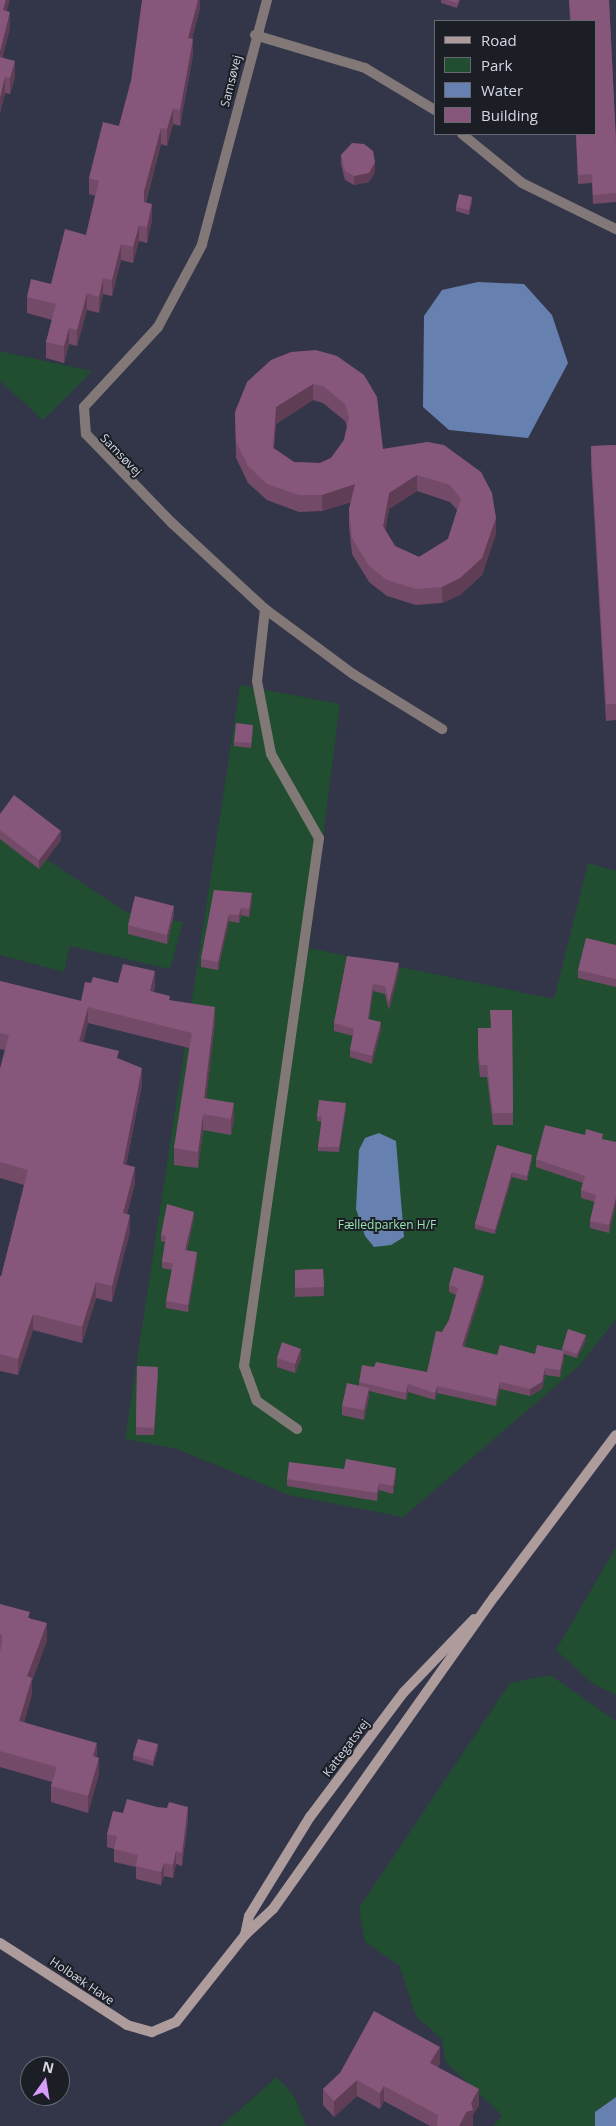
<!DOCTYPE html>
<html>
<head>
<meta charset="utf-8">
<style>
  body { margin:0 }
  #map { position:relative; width:616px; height:2126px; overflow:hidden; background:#323648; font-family:"Open Sans",sans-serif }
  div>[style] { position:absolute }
  .green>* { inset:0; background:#214d30 }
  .water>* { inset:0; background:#6680af }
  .street>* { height:10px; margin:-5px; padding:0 5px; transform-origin:5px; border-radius:5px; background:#837878 }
  .secondary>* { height:10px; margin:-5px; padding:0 5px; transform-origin:5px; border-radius:5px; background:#ae9c9d }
  .wall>* { inset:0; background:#734b69 }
  .shaded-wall>* { inset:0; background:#5e3d55 }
  .building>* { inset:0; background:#86577a }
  span { translate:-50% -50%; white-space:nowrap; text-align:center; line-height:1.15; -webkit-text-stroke:4px #1c1e26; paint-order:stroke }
  .street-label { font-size:12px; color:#d5d8e4 }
  .park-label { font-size:12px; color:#94e2ac }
  .legend { position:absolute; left:434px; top:20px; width:162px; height:115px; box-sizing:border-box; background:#1c1e26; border:1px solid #666872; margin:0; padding:6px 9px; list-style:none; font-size:15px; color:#d5d8e4 }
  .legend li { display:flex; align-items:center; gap:10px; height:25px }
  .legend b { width:25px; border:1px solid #666872 }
  .north { position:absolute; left:20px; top:2056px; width:50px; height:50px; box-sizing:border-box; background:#1c1e26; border:1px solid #666872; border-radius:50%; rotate:13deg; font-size:14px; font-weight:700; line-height:20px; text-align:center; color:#d5d8e4 }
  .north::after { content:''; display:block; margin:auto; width:18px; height:22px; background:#d79bf9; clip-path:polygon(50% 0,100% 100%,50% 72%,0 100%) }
</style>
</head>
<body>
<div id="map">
  <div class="green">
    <i style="clip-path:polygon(0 350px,3px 352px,92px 371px,43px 420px,0 381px)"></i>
    <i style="clip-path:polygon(240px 685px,340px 704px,309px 948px,554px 999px,588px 863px,616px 871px,616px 1319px,579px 1366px,403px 1517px,289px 1495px,177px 1449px,125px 1439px)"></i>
    <i style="clip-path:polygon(0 829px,126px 912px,183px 922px,170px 969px,70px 946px,64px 972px,0 955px)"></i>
    <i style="clip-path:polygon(616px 1547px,616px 1695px,592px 1683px,556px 1650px)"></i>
    <i style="clip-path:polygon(550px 1675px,616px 1721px,616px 2097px,595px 2112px,595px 2126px,494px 2126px,502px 2115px,446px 2062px,442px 2039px,416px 2016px,399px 1965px,365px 1942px,359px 1908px,510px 1683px)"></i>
    <i style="clip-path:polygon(277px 2077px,294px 2096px,306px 2126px,221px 2126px)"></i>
  </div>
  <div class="water">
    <i style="clip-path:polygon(478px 282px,524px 284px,552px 315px,568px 363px,528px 438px,449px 430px,423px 407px,424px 316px,442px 290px)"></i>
    <i style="clip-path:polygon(379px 1133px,396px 1141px,404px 1237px,391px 1245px,374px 1247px,365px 1236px,356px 1209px,359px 1150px,365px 1138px)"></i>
    <i style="clip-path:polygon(616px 2097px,616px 2126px,595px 2126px,595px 2112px)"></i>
  </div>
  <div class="street">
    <i style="left:267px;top:0;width:253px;rotate:104.9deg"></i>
    <i style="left:202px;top:245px;width:93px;rotate:118.2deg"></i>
    <i style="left:158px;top:327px;width:109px;rotate:132.8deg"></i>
    <i style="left:84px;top:407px;width:27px;rotate:86deg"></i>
    <i style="left:86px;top:434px;width:124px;rotate:46deg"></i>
    <i style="left:172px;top:523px;width:127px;rotate:42.8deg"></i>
    <i style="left:265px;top:609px;width:109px;rotate:36.5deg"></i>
    <i style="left:353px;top:674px;width:105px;rotate:31.7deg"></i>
    <i style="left:255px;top:35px;width:115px;rotate:16.7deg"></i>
    <i style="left:365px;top:68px;width:82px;rotate:31deg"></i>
    <i style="left:462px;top:134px;width:77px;rotate:39.2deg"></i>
    <i style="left:522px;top:183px;width:105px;rotate:26.1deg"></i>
    <i style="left:265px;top:609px;width:72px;rotate:96.3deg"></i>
    <i style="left:257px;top:681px;width:74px;rotate:79.1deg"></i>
    <i style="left:271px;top:754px;width:97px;rotate:60.3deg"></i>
    <i style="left:319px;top:838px;width:533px;rotate:98.08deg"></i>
    <i style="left:244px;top:1366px;width:37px;rotate:70deg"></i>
    <i style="left:257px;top:1401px;width:49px;rotate:35deg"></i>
  </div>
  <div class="secondary">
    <i style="left:245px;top:1935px;width:19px;rotate:-78deg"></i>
    <i style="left:249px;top:1916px;width:116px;rotate:-58.4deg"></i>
    <i style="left:310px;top:1817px;width:156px;rotate:-53.1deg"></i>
    <i style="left:404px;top:1692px;width:101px;rotate:-46.2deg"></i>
    <i style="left:0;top:1943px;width:151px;rotate:32.8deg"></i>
    <i style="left:127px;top:2025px;width:26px;rotate:16deg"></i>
    <i style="left:152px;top:2032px;width:26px;rotate:-23deg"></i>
    <i style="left:176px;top:2022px;width:111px;rotate:-51.6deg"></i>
    <i style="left:245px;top:1935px;width:38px;rotate:-43deg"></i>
    <i style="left:273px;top:1909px;width:384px;rotate:-54.7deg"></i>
    <i style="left:495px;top:1596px;width:201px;rotate:-53.1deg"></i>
  </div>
  <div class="wall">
    <i style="clip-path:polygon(0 0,7px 11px,10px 28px,2px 58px,15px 77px,10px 94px,5px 93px,0 113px)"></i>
    <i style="clip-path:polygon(200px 0,200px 8px,192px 39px,193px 55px,180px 126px,173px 124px,167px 146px,161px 144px,146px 202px,152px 220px,147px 243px,139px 241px,133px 263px,121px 260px,112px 296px,103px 294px,99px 313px,87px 310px,77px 346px,69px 344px,64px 363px,46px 358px,46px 342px,52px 320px,27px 313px,27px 297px,51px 284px,86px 235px,95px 196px,89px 194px,89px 178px,119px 126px,131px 81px)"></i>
    <i style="clip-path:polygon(441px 0,460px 0,457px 8px,441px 3px)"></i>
    <i style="clip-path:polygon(569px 0,609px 0,616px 142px,616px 202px,593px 204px,592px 183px,578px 184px,576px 134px,595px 134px,595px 21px,570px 21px)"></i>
    <i style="clip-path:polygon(341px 155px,375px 172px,369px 182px,354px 185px,345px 180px,341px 164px)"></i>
    <i style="clip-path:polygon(472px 202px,469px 215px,456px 211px,456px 207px)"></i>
    <i style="clip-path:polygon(evenodd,316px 350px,383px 449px,428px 442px,496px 534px,482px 575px,460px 595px,442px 603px,416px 605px,387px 596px,369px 582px,352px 554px,349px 526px,349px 509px,351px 502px,322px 511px,299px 512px,267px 500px,248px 483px,236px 458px,235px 412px,316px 350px,313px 400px,323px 403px,345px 421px,347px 427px,344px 440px,331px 458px,320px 463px,294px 462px,274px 448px,276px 424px,313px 400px,316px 350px,417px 491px,450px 502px,457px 510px,448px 539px,419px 557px,395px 546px,385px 530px,389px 509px,417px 491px)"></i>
    <i style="clip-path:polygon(616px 445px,616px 720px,606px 721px,591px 463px,591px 446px)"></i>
    <i style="clip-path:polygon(253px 730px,251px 748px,234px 746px,234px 742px)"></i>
    <i style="clip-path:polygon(0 814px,61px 840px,39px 869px,0 839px)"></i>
    <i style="clip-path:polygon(214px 890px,252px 901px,249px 917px,241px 915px,239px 923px,229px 921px,218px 970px,201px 967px,201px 959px)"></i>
    <i style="clip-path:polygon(174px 915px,167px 944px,128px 934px,128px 925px)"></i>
    <i style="clip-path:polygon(616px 945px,616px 987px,578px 978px,578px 970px)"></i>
    <i style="clip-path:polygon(347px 956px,399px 970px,389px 1010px,385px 994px,373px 991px,369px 1019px,381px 1029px,372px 1064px,350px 1057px,350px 1050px,353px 1036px,334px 1031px,334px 1023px)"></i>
    <i style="clip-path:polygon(0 981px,81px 1001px,91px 983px,118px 983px,155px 987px,153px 992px,170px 1000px,215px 1023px,206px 1098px,234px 1119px,231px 1135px,203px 1130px,198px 1168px,174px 1165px,174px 1148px,189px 1048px,88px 1023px,83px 1042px,119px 1059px,142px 1084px,126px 1165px,135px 1183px,127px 1214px,130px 1231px,112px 1302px,96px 1298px,82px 1343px,33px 1330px,18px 1375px,0 1371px,0 1276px,1px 1277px,24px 1185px,0 1178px,0 1069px,5px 1050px,0 1049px)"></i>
    <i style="clip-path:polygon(512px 1010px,513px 1125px,493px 1125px,487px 1077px,480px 1077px,478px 1058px,478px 1028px,490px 1028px)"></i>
    <i style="clip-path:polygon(346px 1108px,339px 1152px,318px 1151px,318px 1147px,322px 1122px,317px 1121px,317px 1116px)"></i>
    <i style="clip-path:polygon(603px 1140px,616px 1142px,616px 1204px,609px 1233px,590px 1228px,590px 1221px,595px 1202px,581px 1198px,581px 1190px,583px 1183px,536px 1167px,536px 1159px)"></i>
    <i style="clip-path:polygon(497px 1145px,532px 1159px,527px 1181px,512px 1177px,495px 1234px,475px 1229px,475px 1224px)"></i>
    <i style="clip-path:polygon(194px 1218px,187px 1250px,197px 1259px,188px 1312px,166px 1308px,166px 1301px,172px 1270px,162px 1268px,162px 1262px,165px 1242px,161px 1241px,161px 1235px)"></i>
    <i style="clip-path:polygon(323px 1269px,324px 1296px,295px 1297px,295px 1270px)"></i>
    <i style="clip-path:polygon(484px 1283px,464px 1347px,497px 1355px,535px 1354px,562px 1351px,562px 1349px,586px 1340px,577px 1358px,564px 1354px,564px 1358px,560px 1377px,545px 1375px,542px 1389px,530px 1396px,500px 1389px,496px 1406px,437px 1393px,435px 1400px,408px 1392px,406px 1400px,369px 1391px,369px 1397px,364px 1420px,342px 1415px,342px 1406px,359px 1386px,359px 1382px,374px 1367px,427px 1372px,442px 1332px,449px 1320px,456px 1295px,449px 1292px,449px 1285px)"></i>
    <i style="clip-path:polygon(277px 1358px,301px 1358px,295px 1373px,277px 1367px)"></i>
    <i style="clip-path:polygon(137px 1366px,158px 1374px,154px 1435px,136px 1435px)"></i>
    <i style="clip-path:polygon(344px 1469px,396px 1475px,393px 1494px,379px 1490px,377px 1501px,287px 1486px,287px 1479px)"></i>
    <i style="clip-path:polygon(0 1604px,30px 1618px,47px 1640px,32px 1681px,32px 1694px,24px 1722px,97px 1757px,99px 1774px,88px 1813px,51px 1802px,51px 1786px,52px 1782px,0 1767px)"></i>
    <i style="clip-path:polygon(158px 1749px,153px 1766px,133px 1760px,133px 1755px)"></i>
    <i style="clip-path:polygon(123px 1813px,188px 1820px,182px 1866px,176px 1864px,173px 1878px,164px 1876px,161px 1885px,136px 1879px,136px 1867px,114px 1862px,114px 1849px,107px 1847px,107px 1834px)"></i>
    <i style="clip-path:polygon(440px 2063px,438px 2067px,479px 2105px,473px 2115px,473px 2126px,430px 2126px,384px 2101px,380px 2109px,357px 2096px,334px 2117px,323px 2105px,323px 2089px,340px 2073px)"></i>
  </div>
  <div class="shaded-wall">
    <i style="clip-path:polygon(6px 0,10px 0,3px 26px,3px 10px)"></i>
    <i style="clip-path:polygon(198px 0,200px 0,200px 8px,188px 54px,188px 38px)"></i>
    <i style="clip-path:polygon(10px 12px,10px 28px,0 68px,0 51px)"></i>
    <i style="clip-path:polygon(193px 39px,193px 55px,180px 126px,180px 110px)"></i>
    <i style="clip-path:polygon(15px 61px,15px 77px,10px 94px,10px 78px)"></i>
    <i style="clip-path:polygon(5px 77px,5px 93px,0 113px,0 97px)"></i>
    <i style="clip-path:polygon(173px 108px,173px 124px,167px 146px,167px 129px)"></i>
    <i style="clip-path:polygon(161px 128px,161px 144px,144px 207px,144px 218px,144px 191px)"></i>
    <i style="clip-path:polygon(375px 162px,375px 172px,369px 182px,354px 185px,354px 176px)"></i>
    <i style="clip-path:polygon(472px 197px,472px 202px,469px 215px,469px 210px)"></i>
    <i style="clip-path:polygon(152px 204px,152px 220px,147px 243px,147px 227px)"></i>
    <i style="clip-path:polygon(139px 225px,139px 241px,133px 263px,133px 247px)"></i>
    <i style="clip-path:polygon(121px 244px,121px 260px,112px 296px,112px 280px)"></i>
    <i style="clip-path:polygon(103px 278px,103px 294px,99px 313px,99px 297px)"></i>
    <i style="clip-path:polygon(87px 293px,87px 310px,77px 346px,77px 330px)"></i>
    <i style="clip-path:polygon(69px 328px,69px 344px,64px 363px,64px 346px)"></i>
    <i style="clip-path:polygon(313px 384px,313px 400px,276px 424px,273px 464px,273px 448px,276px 407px)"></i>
    <i style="clip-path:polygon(417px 475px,417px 491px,389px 509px,383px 543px,383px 526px,389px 493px)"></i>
    <i style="clip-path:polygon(355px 484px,355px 500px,322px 511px,322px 495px)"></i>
    <i style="clip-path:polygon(496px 518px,496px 534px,482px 575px,460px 595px,442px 603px,442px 587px)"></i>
    <i style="clip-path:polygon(61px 831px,61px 840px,39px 869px,39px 860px)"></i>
    <i style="clip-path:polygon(252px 893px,252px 901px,249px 917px,249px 909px)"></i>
    <i style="clip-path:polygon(174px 906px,174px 915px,167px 944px,167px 935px)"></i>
    <i style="clip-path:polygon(241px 908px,241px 915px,239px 923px,239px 915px)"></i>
    <i style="clip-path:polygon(229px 914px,229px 921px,218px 970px,218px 962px)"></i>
    <i style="clip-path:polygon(399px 963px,399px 970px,389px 1010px,389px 1002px)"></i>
    <i style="clip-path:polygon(155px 971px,155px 987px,150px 1007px,150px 991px)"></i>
    <i style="clip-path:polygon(373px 984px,373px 991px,368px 1027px,368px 1019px)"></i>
    <i style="clip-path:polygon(88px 1007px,88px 1023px,79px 1057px,79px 1041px)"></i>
    <i style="clip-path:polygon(215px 1007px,215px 1023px,204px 1114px,204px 1098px)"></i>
    <i style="clip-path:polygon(381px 1022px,381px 1029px,372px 1064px,372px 1056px)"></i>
    <i style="clip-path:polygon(142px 1068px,142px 1084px,123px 1180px,123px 1164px)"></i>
    <i style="clip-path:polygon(234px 1103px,234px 1119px,231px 1135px,231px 1119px)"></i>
    <i style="clip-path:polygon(346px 1103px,346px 1108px,339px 1152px,339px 1147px)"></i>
    <i style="clip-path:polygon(203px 1114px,203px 1130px,198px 1168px,198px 1152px)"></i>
    <i style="clip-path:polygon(532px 1155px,532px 1159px,527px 1181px,527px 1176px)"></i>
    <i style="clip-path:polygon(135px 1167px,135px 1183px,123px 1229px,123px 1213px)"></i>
    <i style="clip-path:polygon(512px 1172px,512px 1177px,495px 1234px,495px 1230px)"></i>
    <i style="clip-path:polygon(616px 1197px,616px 1204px,609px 1233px,609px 1225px)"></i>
    <i style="clip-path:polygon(194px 1212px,194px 1218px,185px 1257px,185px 1250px)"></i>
    <i style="clip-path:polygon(130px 1215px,130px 1231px,112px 1302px,112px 1286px)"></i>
    <i style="clip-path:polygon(197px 1252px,197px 1259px,188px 1312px,188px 1305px)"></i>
    <i style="clip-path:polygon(484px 1276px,484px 1283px,462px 1353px,462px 1346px)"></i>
    <i style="clip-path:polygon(96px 1282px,96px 1298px,82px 1343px,82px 1327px)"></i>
    <i style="clip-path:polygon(33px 1314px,33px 1330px,18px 1375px,18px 1359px)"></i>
    <i style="clip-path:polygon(586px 1335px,586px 1340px,577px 1358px,577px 1354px)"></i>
    <i style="clip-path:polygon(301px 1349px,301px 1358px,295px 1373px,295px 1364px)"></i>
    <i style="clip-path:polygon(564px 1351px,564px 1358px,560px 1377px,560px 1370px)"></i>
    <i style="clip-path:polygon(545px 1368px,545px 1375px,542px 1389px,530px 1396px,530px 1389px)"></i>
    <i style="clip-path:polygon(500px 1382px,500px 1389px,496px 1406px,496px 1399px)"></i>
    <i style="clip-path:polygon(408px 1384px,408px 1392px,406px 1400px,406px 1393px)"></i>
    <i style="clip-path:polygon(437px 1386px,437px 1393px,435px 1400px,435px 1393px)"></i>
    <i style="clip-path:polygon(369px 1388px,369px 1397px,364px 1420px,364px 1410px)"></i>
    <i style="clip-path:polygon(396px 1468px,396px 1475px,393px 1494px,393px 1486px)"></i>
    <i style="clip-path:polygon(379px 1483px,379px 1490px,377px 1501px,377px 1493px)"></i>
    <i style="clip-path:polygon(47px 1623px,47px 1640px,32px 1681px,32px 1694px,19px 1738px,19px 1721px,27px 1676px)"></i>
    <i style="clip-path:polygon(97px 1743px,97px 1759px,93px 1756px)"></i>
    <i style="clip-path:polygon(158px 1744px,158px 1749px,153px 1766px,153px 1761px)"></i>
    <i style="clip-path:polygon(99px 1758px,99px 1774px,88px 1813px,88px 1796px)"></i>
    <i style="clip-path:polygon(188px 1807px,188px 1820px,182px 1866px,182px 1853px)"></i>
    <i style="clip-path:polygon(176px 1851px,176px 1864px,173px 1878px,173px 1865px)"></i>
    <i style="clip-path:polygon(164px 1863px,164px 1876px,161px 1885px,161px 1872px)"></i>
    <i style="clip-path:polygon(440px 2047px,440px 2063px,430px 2079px,430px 2063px)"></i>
    <i style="clip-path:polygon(357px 2080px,357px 2096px,334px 2117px,334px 2101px)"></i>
    <i style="clip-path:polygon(384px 2086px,384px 2101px,380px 2109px,380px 2093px)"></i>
    <i style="clip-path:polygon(479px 2089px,479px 2105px,473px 2115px,473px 2126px,459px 2126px)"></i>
  </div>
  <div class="building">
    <i style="clip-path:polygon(0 0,6px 0,3px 10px,10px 12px,0 51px)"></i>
    <i style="clip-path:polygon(142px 0,198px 0,188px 38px,193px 39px,180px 110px,173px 108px,167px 129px,161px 128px,144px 191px,144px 202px,152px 204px,147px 227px,139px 225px,133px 247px,121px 244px,112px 280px,103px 278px,99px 297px,87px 293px,77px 330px,69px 328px,64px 346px,46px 342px,56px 304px,27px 297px,31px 279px,51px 284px,65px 229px,86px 235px,99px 181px,89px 178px,103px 122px,119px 126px,131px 81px)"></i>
    <i style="clip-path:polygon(447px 0,458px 0,457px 3px)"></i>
    <i style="clip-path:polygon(569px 0,609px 0,616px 142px,616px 193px,593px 195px,592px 174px,578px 175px,576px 134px,595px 134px,595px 21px,571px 21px)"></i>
    <i style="clip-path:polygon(0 57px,15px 61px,10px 78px,5px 77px,0 97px)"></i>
    <i style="clip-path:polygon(352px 143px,364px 144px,373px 151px,375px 162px,369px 173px,354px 176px,345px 171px,341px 155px)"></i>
    <i style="clip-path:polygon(459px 194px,472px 197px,469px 210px,456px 207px)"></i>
    <i style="clip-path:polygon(evenodd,316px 350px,337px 356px,364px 375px,377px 397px,383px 449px,428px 442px,444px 445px,481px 472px,492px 493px,496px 518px,482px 558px,460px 578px,442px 587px,416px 589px,387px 580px,369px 566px,352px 538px,349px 509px,355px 484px,322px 495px,299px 495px,267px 484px,248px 466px,236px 442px,235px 412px,247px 382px,271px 360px,291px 352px,316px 350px,313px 384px,323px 386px,345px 404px,349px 417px,344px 440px,331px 458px,320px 463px,294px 462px,273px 448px,276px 407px,313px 384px,316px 350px,417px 475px,450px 485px,461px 499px,448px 539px,419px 557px,395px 546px,383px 526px,389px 493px,417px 475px)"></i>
    <i style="clip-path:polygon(616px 445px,616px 704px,606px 704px,591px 446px)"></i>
    <i style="clip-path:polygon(236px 723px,253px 725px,251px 743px,234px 742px)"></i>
    <i style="clip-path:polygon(14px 795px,61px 831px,39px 860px,0 830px,0 814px)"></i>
    <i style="clip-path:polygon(214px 890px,252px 893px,249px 909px,241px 908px,239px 915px,229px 914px,218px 962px,201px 959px)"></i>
    <i style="clip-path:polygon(135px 896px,174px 906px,167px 935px,128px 925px)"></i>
    <i style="clip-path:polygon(586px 938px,616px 945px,616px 979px,578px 970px)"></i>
    <i style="clip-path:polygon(347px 956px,399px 963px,389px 1002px,385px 986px,373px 984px,368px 1019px,381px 1022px,372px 1056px,350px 1050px,354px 1029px,334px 1023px)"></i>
    <i style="clip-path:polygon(123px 964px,155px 971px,150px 991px,170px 996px,169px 1000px,215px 1007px,204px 1098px,234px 1103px,231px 1119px,203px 1114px,198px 1152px,174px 1148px,192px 1033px,88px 1007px,79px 1041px,119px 1051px,117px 1058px,142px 1068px,123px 1164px,135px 1167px,123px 1213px,130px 1215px,112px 1286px,96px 1282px,82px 1327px,33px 1314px,18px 1359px,0 1354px,0 1276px,1px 1277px,28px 1170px,0 1162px,0 1069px,9px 1035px,0 1033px,0 981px,81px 1001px,85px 982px,91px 983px,93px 977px,118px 983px)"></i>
    <i style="clip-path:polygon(490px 1010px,512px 1010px,513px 1113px,493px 1113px,487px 1065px,480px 1065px,478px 1046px,478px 1028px,491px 1028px)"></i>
    <i style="clip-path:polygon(319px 1100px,346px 1103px,339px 1147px,318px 1147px,322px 1117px,317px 1116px)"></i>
    <i style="clip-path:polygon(545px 1125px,585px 1135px,586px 1129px,603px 1134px,602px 1139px,616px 1142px,616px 1197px,609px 1225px,590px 1221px,596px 1195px,581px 1190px,585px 1176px,536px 1159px)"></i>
    <i style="clip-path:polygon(497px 1145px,532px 1155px,527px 1176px,512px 1172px,495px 1230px,475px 1224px)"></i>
    <i style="clip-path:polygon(167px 1204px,194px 1212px,185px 1250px,197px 1252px,188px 1305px,166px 1301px,173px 1263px,162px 1262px,166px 1236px,161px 1235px)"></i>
    <i style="clip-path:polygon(454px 1267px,484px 1276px,462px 1346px,497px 1355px,500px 1345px,535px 1354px,537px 1345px,564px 1351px,560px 1370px,545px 1368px,542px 1382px,530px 1389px,500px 1382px,496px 1399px,437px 1386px,435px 1393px,408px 1384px,406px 1393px,359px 1382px,362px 1365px,374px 1367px,376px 1362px,427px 1372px,436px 1331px,442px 1332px,449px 1320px,458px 1288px,449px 1285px)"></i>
    <i style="clip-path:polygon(323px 1269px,324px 1287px,295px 1288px,295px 1270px)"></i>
    <i style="clip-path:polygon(568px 1329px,586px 1335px,577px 1354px,562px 1349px)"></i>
    <i style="clip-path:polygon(282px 1342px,301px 1349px,295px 1364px,277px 1358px)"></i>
    <i style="clip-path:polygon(137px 1366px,158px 1367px,154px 1428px,136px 1427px)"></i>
    <i style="clip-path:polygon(347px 1383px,369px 1388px,364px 1410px,342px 1406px)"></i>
    <i style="clip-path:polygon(346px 1459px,396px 1468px,393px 1486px,379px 1483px,377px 1493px,287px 1479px,289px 1462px,344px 1469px)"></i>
    <i style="clip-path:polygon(0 1604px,30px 1612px,28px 1618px,47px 1623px,27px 1676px,32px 1678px,19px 1721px,97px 1743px,93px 1756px,99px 1758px,88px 1796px,51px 1786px,57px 1767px,0 1751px,0 1652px,2px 1644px,2px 1634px,0 1634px)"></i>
    <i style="clip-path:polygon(138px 1739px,158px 1744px,153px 1761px,133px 1755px)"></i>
    <i style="clip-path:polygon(127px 1799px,157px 1807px,167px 1808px,169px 1802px,188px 1807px,182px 1853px,176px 1851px,173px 1865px,164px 1863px,161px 1872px,136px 1866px,138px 1855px,114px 1849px,117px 1836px,107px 1834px,113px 1811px,123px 1813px)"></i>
    <i style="clip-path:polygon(374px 2011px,440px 2047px,430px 2063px,479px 2089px,471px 2103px,473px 2110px,466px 2112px,459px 2126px,437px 2126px,438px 2115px,384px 2086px,380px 2093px,357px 2080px,334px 2101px,323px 2089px,340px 2073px)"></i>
  </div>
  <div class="street-label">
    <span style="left:231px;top:81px;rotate:-76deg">Samsøvej</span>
    <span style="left:121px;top:455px;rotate:46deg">Samsøvej</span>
    <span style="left:346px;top:1748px;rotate:-53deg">Kattegatsvej</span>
    <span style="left:82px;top:1981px;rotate:34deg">Holbæk Have</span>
  </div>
  <div class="park-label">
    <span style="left:387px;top:1225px">Fælledparken H/F</span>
  </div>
  <ul class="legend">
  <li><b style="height:6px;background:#ae9c9d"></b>Road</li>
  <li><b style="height:14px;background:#214d30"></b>Park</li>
  <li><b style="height:14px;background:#6680af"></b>Water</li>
  <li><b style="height:14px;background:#86577a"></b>Building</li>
  </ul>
  <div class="north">N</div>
</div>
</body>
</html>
